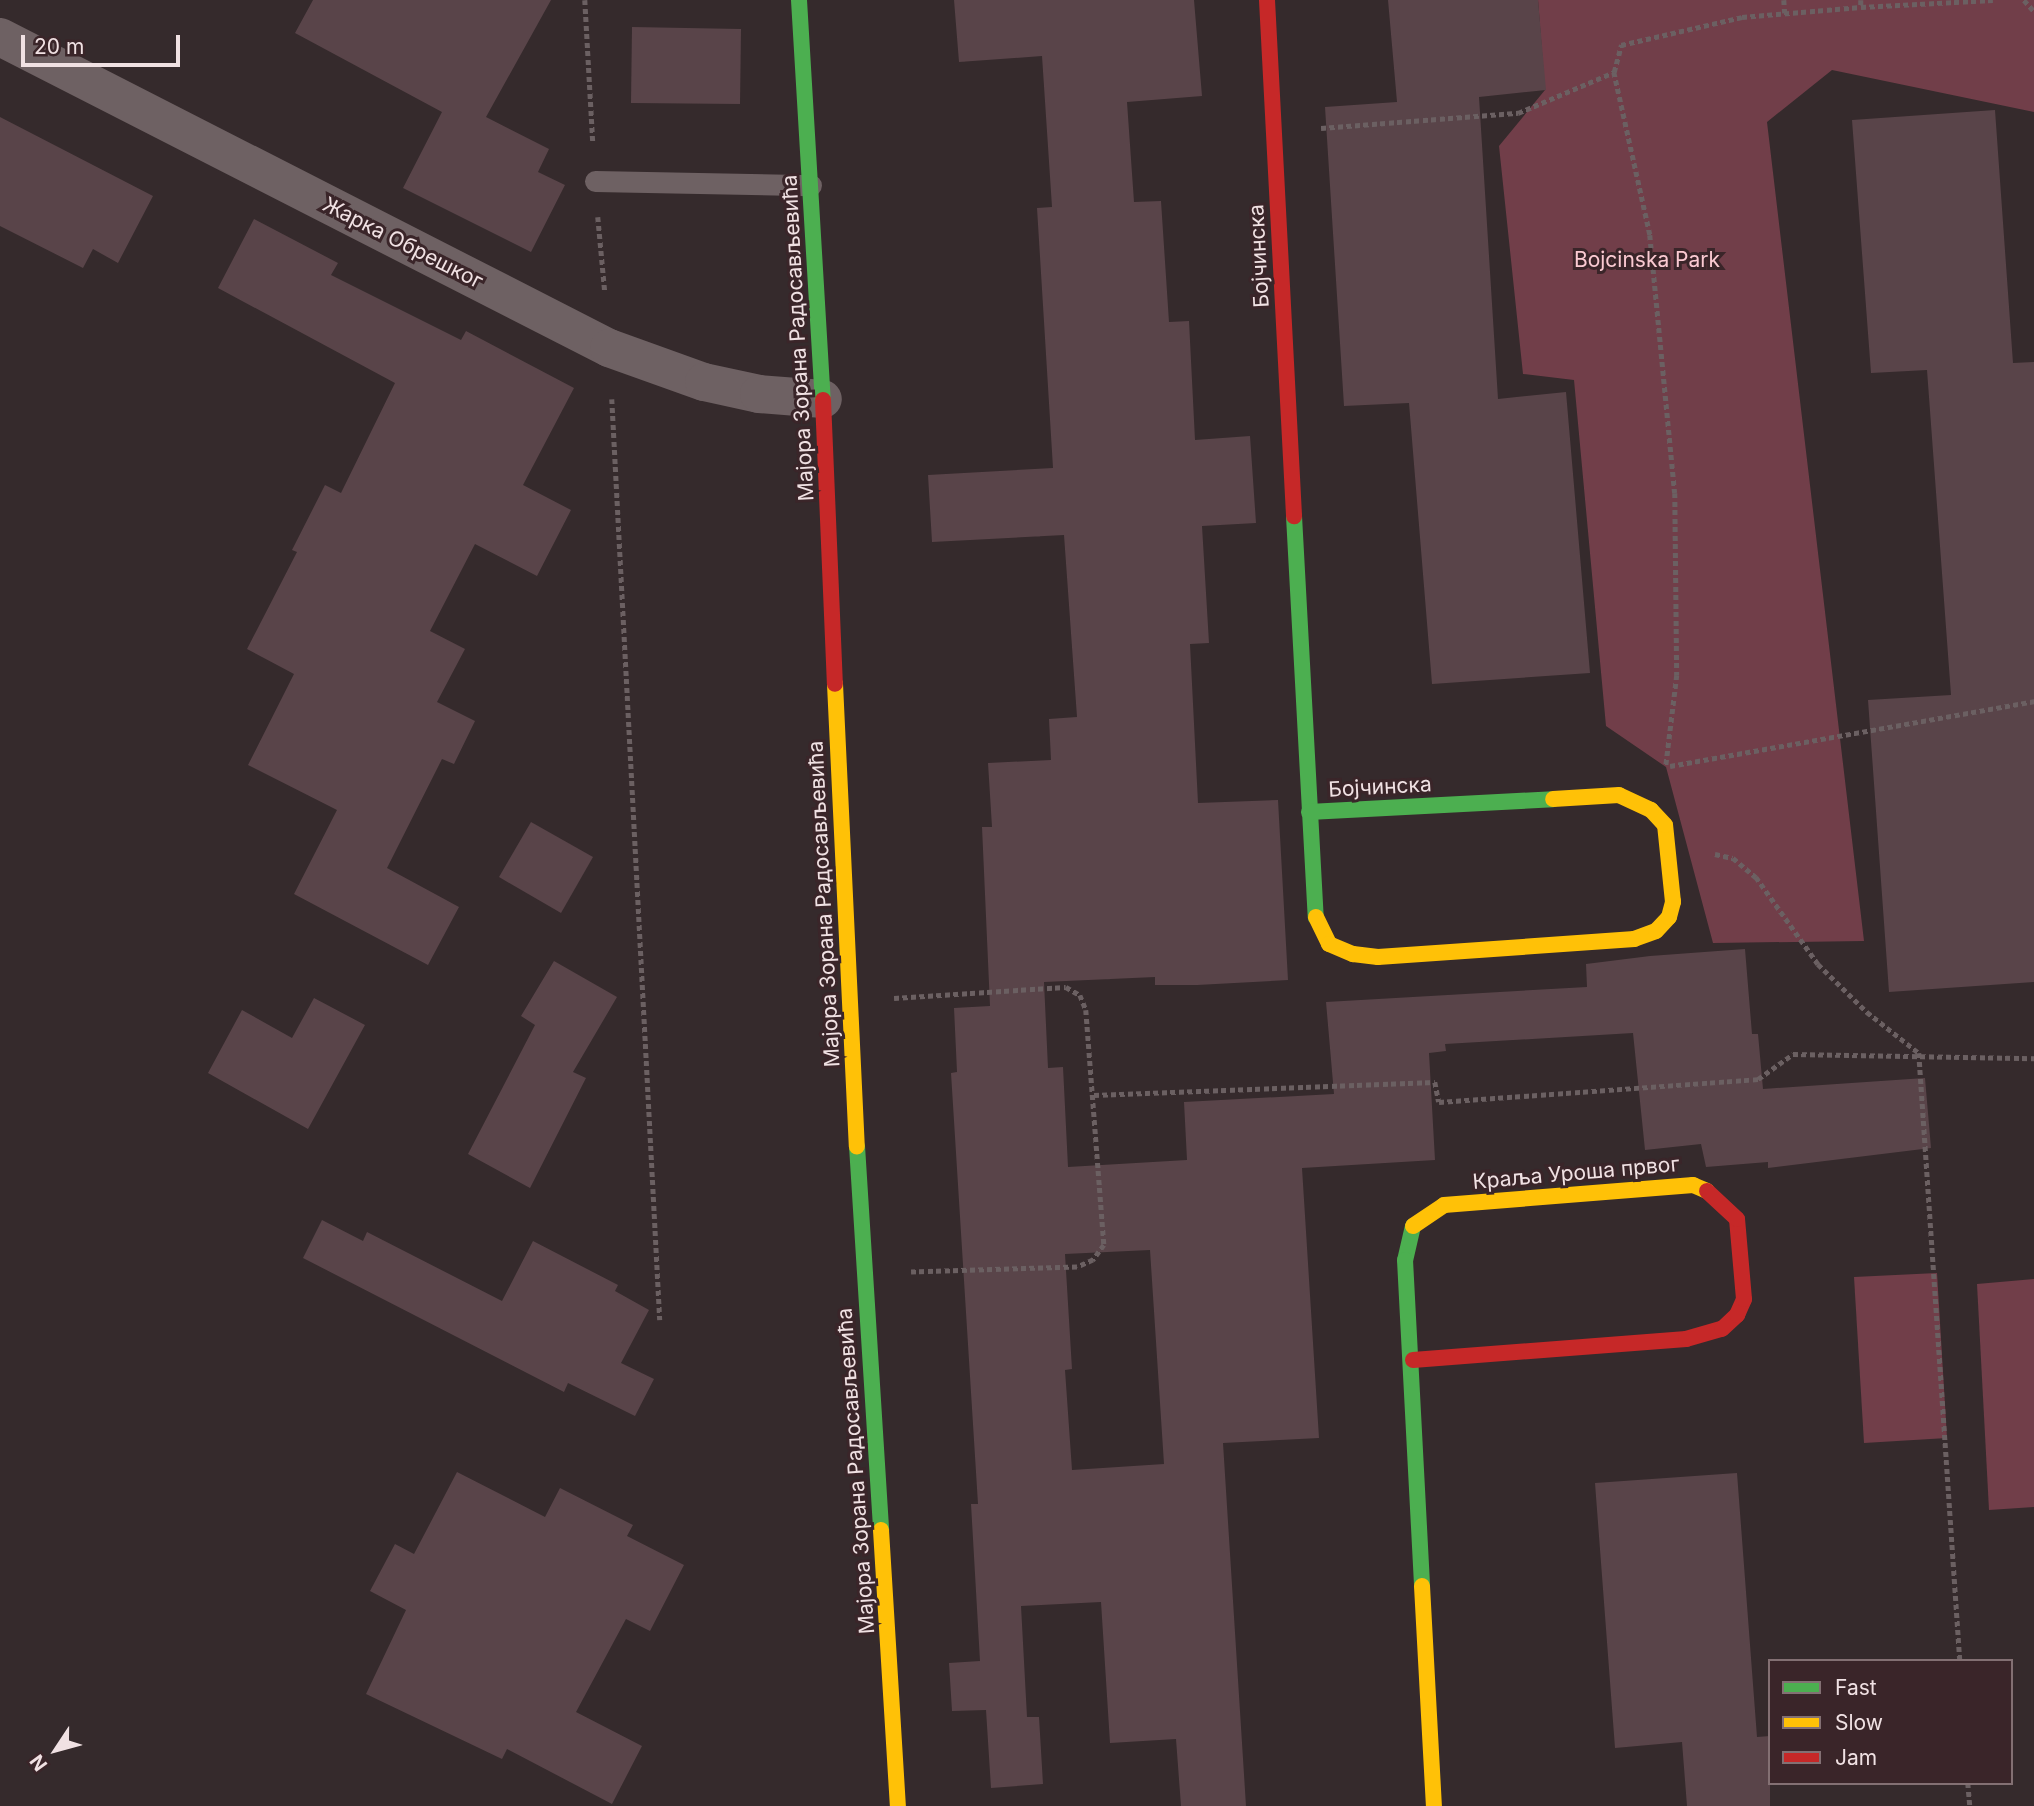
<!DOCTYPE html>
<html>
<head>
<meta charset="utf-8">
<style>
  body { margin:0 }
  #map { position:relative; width:2034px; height:1806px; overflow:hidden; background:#352a2c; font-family:Inter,sans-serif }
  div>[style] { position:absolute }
  .green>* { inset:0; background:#713e49 }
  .building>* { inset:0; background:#594449 }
  .path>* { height:4.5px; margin-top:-2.25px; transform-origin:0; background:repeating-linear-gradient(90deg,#6b6062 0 5px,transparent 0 8.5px) }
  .lane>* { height:21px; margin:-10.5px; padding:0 10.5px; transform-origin:10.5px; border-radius:10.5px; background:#6e6163 }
  .street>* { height:38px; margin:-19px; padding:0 19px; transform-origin:19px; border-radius:19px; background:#6e6163 }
  .fast>* { height:16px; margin:-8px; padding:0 8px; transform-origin:8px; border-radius:8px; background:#4caf50 }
  .slow>* { height:16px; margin:-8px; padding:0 8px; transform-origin:8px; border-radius:8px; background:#ffc107 }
  .jam>* { height:16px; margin:-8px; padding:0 8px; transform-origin:8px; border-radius:8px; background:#c62828 }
  span { translate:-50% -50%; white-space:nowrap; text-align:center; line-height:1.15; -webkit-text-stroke:6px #3a2529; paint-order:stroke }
  .street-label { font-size:21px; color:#f0e1e3 }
  .park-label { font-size:21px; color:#fbcad2 }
  .legend { position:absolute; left:1768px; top:1659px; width:245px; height:126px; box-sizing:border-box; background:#3a2529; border:2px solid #837073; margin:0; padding:9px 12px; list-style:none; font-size:21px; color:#f0e1e3 }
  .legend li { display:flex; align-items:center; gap:14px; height:35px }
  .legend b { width:35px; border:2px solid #837073 }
  .north { position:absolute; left:21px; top:1715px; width:70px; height:70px; -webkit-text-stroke:5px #3a2529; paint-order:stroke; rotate:234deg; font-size:19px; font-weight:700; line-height:28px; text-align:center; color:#f0e1e3 }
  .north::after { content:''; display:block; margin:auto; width:24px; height:32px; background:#f0e1e3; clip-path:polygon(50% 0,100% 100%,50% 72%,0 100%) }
  .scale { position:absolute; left:21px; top:35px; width:159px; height:32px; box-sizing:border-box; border:4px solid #f0e1e3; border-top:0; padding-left:9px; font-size:21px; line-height:24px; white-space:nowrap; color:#f0e1e3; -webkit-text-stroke:5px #3a2529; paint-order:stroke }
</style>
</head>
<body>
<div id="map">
  <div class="green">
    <i style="clip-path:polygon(1538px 0,2034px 0,2034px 112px,1832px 70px,1767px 122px,1864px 941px,1713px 943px,1666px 767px,1606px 726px,1574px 380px,1523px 374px,1499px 146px,1545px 90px)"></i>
    <i style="clip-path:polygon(1937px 1273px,1947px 1438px,1864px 1443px,1854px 1277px)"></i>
    <i style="clip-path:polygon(2034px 1279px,2034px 1507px,1989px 1510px,1977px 1284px)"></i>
  </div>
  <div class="building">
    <i style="clip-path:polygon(313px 0,551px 0,486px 117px,549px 149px,538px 172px,565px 185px,531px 252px,403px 188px,442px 112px,295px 33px)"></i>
    <i style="clip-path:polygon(evenodd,954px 0,1194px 0,1202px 96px,1127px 102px,1134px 202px,1161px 201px,1169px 322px,1189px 321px,1195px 440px,1250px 436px,1256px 523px,1202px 526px,1209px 643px,1190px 644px,1198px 803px,1278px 800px,1288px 980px,1197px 985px,1155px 985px,1155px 977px,1044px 982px,1048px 1068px,1063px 1067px,1068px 1167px,1187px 1160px,1184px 1102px,1334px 1094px,1326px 1002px,1587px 987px,1586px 964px,1650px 956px,1745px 949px,1752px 1034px,1758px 1034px,1763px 1089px,1925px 1078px,1931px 1148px,1768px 1168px,1768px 1162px,1706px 1167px,1701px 1144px,1645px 1150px,1633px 1033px,1445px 1044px,1446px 1051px,1429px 1053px,1435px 1160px,1302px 1168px,1319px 1438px,1223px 1443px,1246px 1806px,1181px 1806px,1176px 1739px,1110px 1743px,1101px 1602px,1021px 1606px,1027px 1717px,1039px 1717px,1043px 1784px,991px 1788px,986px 1710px,952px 1711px,949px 1663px,980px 1661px,971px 1504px,978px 1504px,951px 1073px,957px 1072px,954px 1008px,990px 1006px,982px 827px,992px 827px,988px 763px,1051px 760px,1049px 719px,1077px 717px,1064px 535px,932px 542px,928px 475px,1053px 468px,1037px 208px,1052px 207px,1042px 56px,959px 62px,954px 0,1150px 1250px,1164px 1464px,1072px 1470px,1065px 1370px,1072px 1369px,1065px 1254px,1150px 1250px)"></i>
    <i style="clip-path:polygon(1388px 0,1538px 0,1546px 90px,1479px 97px,1498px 399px,1566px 392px,1590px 673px,1432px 684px,1409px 403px,1344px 406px,1325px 107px,1397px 102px)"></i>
    <i style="clip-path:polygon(632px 27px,741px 29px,740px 104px,631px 103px)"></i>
    <i style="clip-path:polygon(1995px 110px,2013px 363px,2034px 362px,2034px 982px,1889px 992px,1868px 700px,1951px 695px,1927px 370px,1871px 373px,1852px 120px)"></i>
    <i style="clip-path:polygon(0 117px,153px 196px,118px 263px,93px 249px,83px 268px,0 226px)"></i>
    <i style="clip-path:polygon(254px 219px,338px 263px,331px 275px,461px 340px,466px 331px,574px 388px,523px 485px,571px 510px,537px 576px,475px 544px,430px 631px,465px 649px,437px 702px,475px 721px,454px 764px,442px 759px,387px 868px,459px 907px,428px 965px,294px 894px,337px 810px,248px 765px,294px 674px,247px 649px,297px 552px,292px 550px,325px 485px,341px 493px,395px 383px,218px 288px)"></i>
    <i style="clip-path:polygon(531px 822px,593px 857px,561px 913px,499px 877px)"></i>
    <i style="clip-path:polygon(554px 961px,617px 997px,573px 1072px,586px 1078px,530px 1188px,468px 1154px,535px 1025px,521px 1016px)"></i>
    <i style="clip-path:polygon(314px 998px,365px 1025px,308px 1129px,208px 1073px,242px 1010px,292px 1038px)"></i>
    <i style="clip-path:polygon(322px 1220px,363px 1241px,367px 1232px,502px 1301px,533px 1241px,618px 1285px,615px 1291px,649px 1310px,621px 1363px,654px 1379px,635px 1416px,568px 1383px,564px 1392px,303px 1258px)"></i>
    <i style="clip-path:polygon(457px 1472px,545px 1517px,560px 1488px,633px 1525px,627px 1536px,684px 1565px,650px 1631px,626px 1619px,576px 1712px,642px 1746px,612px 1804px,507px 1749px,502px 1759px,366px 1694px,406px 1610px,370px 1591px,395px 1544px,414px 1554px)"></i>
    <i style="clip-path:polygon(1737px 1473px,1757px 1737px,1770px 1736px,1770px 1806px,1687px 1806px,1682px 1742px,1615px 1748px,1595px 1483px)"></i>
  </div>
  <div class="path">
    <i style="left:585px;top:0;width:142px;rotate:86.8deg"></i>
    <i style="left:1784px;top:0;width:13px;rotate:86deg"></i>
    <i style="left:1861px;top:0;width:7px;rotate:90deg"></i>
    <i style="left:1861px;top:7px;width:132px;rotate:-3deg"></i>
    <i style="left:2024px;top:0;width:15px;rotate:48deg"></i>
    <i style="left:1614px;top:72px;width:167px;rotate:77.5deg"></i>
    <i style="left:1650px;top:235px;width:259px;rotate:84.5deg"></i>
    <i style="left:1675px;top:493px;width:182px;rotate:89.4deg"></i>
    <i style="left:1677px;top:675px;width:92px;rotate:96.9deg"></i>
    <i style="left:1321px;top:128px;width:198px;rotate:-4.4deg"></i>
    <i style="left:1518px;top:113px;width:104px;rotate:-23.1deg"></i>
    <i style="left:1614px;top:72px;width:28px;rotate:-75deg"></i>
    <i style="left:1621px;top:45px;width:124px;rotate:-13deg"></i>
    <i style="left:1742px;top:17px;width:119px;rotate:-4.8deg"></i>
    <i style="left:598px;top:217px;width:75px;rotate:84.7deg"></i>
    <i style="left:612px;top:399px;width:922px;rotate:87.02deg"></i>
    <i style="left:1670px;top:766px;width:370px;rotate:-10.1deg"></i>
    <i style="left:1715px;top:854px;width:18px;rotate:13deg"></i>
    <i style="left:1733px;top:858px;width:30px;rotate:40deg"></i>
    <i style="left:1756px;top:877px;width:107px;rotate:54.5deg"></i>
    <i style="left:1818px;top:964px;width:69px;rotate:44.4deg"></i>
    <i style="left:1867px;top:1012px;width:66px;rotate:38.3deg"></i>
    <i style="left:1919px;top:1053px;width:609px;rotate:86.14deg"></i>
    <i style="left:894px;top:998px;width:172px;rotate:-3.7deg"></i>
    <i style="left:1066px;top:987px;width:16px;rotate:30deg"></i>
    <i style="left:1080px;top:995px;width:16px;rotate:68deg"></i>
    <i style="left:1086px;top:1010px;width:236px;rotate:85.6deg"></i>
    <i style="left:1104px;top:1245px;width:19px;rotate:126deg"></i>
    <i style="left:1093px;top:1260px;width:17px;rotate:156deg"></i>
    <i style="left:1077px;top:1267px;width:166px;rotate:178.3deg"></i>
    <i style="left:1094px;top:1095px;width:341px;rotate:-2.2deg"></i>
    <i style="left:1435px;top:1082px;width:20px;rotate:79deg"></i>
    <i style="left:1439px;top:1102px;width:320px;rotate:-4.1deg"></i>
    <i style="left:1758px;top:1079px;width:43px;rotate:-35.5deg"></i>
    <i style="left:1793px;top:1054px;width:241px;rotate:1deg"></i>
    <i style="left:1968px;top:1783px;width:23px;rotate:85deg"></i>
  </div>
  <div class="lane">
    <i style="left:595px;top:181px;width:216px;rotate:1.1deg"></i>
  </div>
  <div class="street">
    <i style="left:0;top:37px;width:684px;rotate:27.05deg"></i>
    <i style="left:609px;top:348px;width:101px;rotate:19.7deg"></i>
    <i style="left:704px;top:382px;width:56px;rotate:12.3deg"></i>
    <i style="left:759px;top:394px;width:64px;rotate:4.5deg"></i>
  </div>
  <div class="fast">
    <i style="left:799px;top:0;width:401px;rotate:86.6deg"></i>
    <i style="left:1294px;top:516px;width:402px;rotate:86.9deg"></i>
    <i style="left:1309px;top:812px;width:244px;rotate:-3deg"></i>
    <i style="left:857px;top:1146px;width:385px;rotate:86.4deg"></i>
    <i style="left:1413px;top:1226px;width:35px;rotate:103deg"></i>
    <i style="left:1405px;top:1260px;width:326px;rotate:87deg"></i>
  </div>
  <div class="slow">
    <i style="left:835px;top:684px;width:463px;rotate:87.3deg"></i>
    <i style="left:1316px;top:917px;width:30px;rotate:64deg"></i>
    <i style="left:1329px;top:944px;width:26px;rotate:23deg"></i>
    <i style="left:1353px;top:954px;width:25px;rotate:7deg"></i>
    <i style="left:1378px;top:957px;width:257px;rotate:-4deg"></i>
    <i style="left:1634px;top:939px;width:23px;rotate:-20deg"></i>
    <i style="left:1656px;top:931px;width:19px;rotate:-47deg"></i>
    <i style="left:1669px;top:917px;width:16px;rotate:-75deg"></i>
    <i style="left:1673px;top:902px;width:77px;rotate:-95.9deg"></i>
    <i style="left:1665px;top:825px;width:21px;rotate:-133deg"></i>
    <i style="left:1651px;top:810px;width:35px;rotate:-155deg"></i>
    <i style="left:1619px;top:795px;width:66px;rotate:176.5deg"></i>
    <i style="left:1413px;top:1226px;width:37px;rotate:-34deg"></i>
    <i style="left:1444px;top:1205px;width:250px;rotate:-4.6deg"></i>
    <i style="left:1693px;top:1185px;width:15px;rotate:23deg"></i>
    <i style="left:881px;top:1530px;width:277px;rotate:86.5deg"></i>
    <i style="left:1422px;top:1586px;width:220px;rotate:86.9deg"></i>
  </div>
  <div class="jam">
    <i style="left:1267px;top:0;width:517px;rotate:87deg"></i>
    <i style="left:823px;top:400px;width:284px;rotate:87.6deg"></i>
    <i style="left:1413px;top:1360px;width:274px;rotate:-4.4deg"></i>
    <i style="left:1686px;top:1339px;width:37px;rotate:-16deg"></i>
    <i style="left:1722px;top:1329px;width:21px;rotate:-43deg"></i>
    <i style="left:1737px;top:1315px;width:17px;rotate:-66deg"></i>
    <i style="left:1744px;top:1299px;width:80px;rotate:-95deg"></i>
    <i style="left:1737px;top:1219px;width:41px;rotate:-137deg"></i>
  </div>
  <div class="street-label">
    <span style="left:403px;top:243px;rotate:27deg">Жарка Обрешког</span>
    <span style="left:1259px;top:256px;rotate:-93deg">Бојчинска</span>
    <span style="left:798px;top:338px;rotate:-93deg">Мајора Зорана Радосављевића</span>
    <span style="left:1380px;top:787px;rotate:-3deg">Бојчинска</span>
    <span style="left:824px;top:904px;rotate:-93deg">Мајора Зорана Радосављевића</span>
    <span style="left:1576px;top:1173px;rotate:-5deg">Краља Уроша првог</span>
    <span style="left:856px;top:1471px;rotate:-94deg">Мајора Зорана Радосављевића</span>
  </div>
  <div class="park-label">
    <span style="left:1647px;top:260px">Bojcinska Park</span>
  </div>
  <ul class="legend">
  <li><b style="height:9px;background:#4caf50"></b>Fast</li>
  <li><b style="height:9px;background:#ffc107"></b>Slow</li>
  <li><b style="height:9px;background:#c62828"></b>Jam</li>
  </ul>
  <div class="north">N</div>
  <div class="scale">20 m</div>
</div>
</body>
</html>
